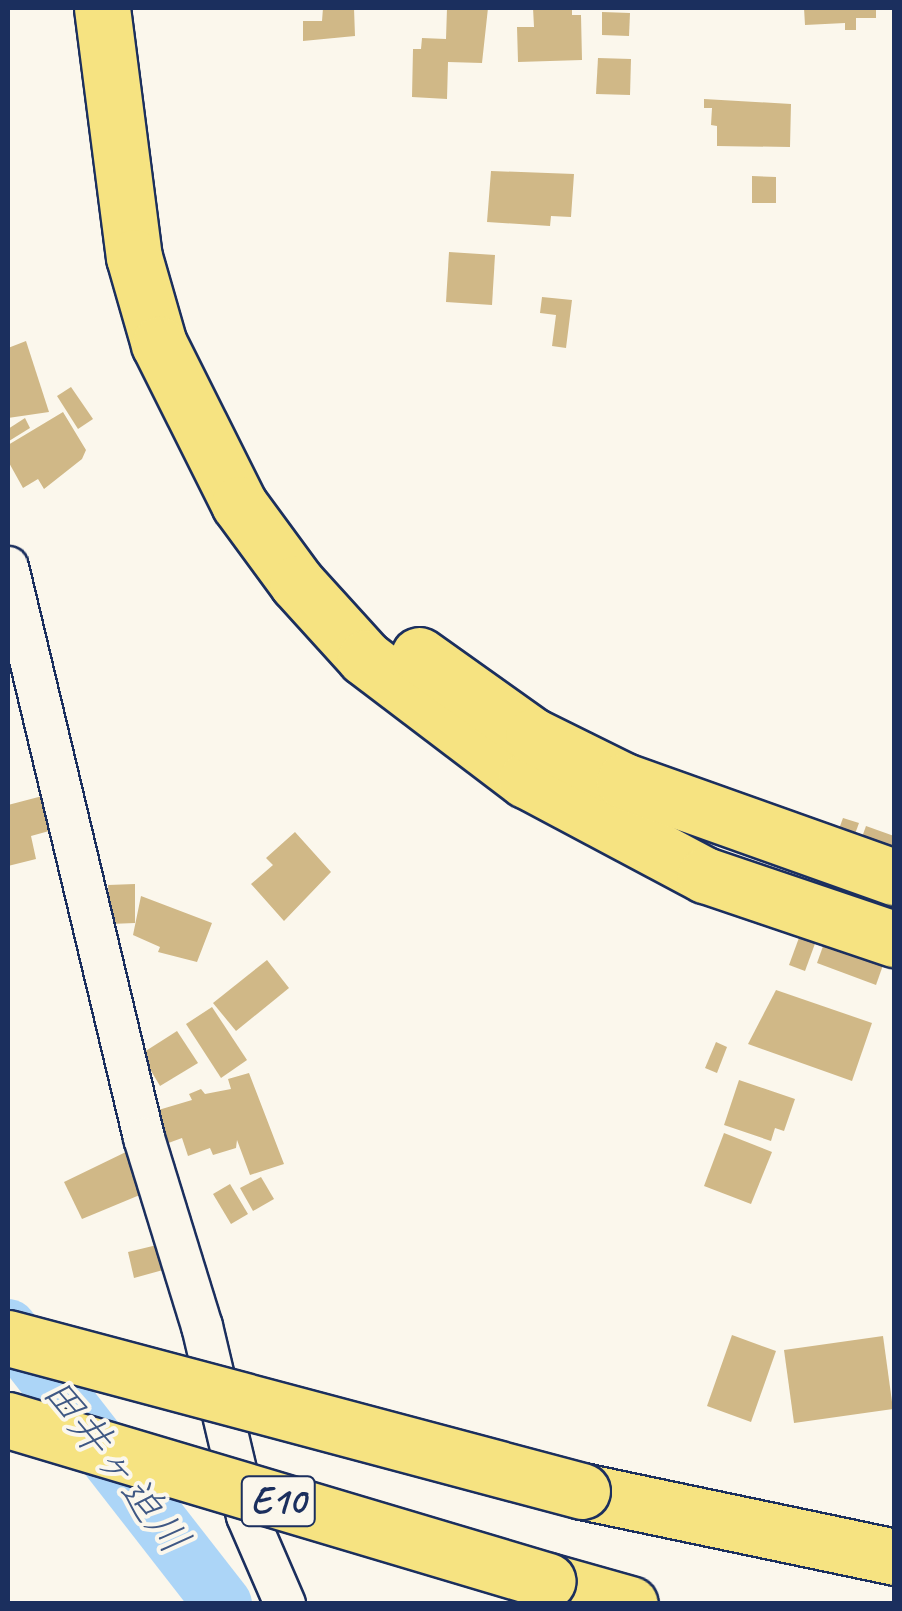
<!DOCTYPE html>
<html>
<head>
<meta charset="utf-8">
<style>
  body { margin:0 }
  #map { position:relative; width:902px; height:1611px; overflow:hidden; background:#fbf7ec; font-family:Caveat,"Klee One",sans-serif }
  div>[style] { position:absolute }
  .river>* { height:58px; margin:-29px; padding:0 29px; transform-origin:29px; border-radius:29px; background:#acd5f7 }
  .building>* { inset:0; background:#d0b887 }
  .roads { filter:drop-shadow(2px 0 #1b2f5e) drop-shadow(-2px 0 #1b2f5e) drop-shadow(0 2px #1b2f5e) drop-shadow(0 -2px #1b2f5e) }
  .minor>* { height:40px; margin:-20px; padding:0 20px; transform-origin:20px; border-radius:20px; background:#fbf7ec }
  .highway>* { height:55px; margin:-27.5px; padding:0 27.5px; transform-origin:27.5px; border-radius:27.5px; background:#f6e381 }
  .bridges { filter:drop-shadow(2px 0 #1b2f5e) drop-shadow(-2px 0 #1b2f5e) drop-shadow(0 2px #1b2f5e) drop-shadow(0 -2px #1b2f5e) }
  .highway-bridge>* { height:55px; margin:-27.5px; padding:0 27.5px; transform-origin:27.5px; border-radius:27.5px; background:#f6e381 }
  span { translate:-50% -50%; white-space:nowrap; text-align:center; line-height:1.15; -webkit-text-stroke:8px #fbf7ec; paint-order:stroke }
  .shield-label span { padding:2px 8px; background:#fbf7ec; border:2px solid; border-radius:8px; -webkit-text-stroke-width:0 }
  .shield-label { font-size:38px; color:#1b2f5e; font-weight:700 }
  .water-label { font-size:42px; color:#3f5884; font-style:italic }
  .frame { position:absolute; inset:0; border:10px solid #1b2f5e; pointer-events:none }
</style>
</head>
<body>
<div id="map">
  <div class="river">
    <i style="left:8px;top:1328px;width:350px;rotate:52.1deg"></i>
  </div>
  <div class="building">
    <i style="clip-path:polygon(323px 8px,354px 8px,355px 36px,303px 41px,303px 21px,322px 21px)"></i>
    <i style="clip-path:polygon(447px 8px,488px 8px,482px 63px,448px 62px,447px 99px,412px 97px,413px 49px,421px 49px,422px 38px,446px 39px)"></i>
    <i style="clip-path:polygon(533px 8px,572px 8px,572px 15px,581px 15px,582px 60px,518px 62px,517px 27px,534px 27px)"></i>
    <i style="clip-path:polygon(804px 8px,876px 8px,876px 18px,856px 18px,856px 30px,845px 30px,845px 23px,805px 25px)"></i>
    <i style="clip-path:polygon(602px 12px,630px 13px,629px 36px,602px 35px)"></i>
    <i style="clip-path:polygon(598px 58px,631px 59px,630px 95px,596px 94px)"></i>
    <i style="clip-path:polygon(704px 99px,791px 104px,790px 147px,717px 146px,717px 126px,711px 125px,712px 108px,704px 108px)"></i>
    <i style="clip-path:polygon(491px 171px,574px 174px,571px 217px,551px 216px,550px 226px,487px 222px)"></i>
    <i style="clip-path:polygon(752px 176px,776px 177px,776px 203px,752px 203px)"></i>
    <i style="clip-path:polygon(449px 252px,495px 255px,492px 305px,446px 302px)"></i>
    <i style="clip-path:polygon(542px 297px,572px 300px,566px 348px,552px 346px,556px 315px,540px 313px)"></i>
    <i style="clip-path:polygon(26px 341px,49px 412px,8px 418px,8px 348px)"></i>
    <i style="clip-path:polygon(71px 387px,93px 419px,78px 429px,57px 396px)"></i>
    <i style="clip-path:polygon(63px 412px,86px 450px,82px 459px,44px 489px,38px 479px,23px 488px,8px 461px,8px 445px)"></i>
    <i style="clip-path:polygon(25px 418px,30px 428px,9px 441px,8px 429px)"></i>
    <i style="clip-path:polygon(50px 794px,60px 828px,31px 836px,36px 859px,8px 866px,8px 805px)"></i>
    <i style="clip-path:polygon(843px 818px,859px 823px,805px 971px,789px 965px)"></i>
    <i style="clip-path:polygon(866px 826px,894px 836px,894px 934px,876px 985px,817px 963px)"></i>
    <i style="clip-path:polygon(295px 832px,331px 872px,284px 921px,251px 884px,273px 865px,266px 858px)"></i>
    <i style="clip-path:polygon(135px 884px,135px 923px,110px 924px,108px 885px)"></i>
    <i style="clip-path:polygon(141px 896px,212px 923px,197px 962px,158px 952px,160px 947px,133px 935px)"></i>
    <i style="clip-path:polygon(267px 960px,289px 988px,236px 1031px,213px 1003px)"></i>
    <i style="clip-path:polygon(776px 990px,872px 1023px,852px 1081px,748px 1044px)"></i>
    <i style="clip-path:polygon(212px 1007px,247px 1060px,221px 1078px,186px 1024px)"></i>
    <i style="clip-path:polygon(177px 1031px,198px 1063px,160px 1086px,141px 1054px)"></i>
    <i style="clip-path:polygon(716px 1042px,727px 1047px,717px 1073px,705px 1068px)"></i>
    <i style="clip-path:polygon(249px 1073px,284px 1164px,250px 1175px,237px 1140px,236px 1148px,213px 1155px,210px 1148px,188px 1156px,182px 1138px,163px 1145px,155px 1111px,192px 1100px,189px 1094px,201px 1089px,205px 1094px,231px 1089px,228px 1079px)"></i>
    <i style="clip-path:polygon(739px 1080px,795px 1099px,784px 1131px,775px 1128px,771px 1141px,724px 1125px)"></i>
    <i style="clip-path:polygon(724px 1133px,772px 1152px,751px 1204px,704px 1186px)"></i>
    <i style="clip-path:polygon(130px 1150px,147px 1192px,82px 1219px,64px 1182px)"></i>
    <i style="clip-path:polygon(261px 1177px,274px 1199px,253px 1211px,240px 1188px)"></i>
    <i style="clip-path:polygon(230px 1184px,248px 1214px,231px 1224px,213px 1194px)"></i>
    <i style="clip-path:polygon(157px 1245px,163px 1270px,134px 1278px,128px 1252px)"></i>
    <i style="clip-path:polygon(732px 1335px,776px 1351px,751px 1422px,707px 1406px)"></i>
    <i style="clip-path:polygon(883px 1336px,893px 1409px,794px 1423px,784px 1350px)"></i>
  </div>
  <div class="roads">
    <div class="minor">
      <i style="left:8px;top:567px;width:587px;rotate:76.6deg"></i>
      <i style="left:144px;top:1138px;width:197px;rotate:72.9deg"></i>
      <i style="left:202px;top:1326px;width:195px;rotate:76.7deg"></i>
      <i style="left:247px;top:1516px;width:96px;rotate:66.6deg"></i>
    </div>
    <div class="highway">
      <i style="left:102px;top:8px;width:251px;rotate:82.7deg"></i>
      <i style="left:134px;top:257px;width:91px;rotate:74deg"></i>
      <i style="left:159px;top:344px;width:179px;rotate:63.4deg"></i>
      <i style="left:239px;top:504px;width:98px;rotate:53.7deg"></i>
      <i style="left:297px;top:583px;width:101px;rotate:47.8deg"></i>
      <i style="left:365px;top:658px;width:202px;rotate:37.2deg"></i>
      <i style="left:526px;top:780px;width:203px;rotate:28deg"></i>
      <i style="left:705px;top:875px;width:200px;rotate:18.7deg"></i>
      <i style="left:419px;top:655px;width:140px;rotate:35.4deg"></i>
      <i style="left:533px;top:736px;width:102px;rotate:26.3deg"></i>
      <i style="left:624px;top:781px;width:287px;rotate:19.6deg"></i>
      <i style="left:582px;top:1491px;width:319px;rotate:11.9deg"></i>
      <i style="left:548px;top:1581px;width:85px;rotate:15.7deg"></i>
    </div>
  </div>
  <div class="bridges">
    <div class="highway-bridge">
      <i style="left:8px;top:1338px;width:594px;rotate:14.93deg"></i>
      <i style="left:8px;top:1420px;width:563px;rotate:16.6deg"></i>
    </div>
  </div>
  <div class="shield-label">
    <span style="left:278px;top:1501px">E10</span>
  </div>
  <div class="water-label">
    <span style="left:115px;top:1466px;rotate:52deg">田井ヶ迫川</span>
  </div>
  <div class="frame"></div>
</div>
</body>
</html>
